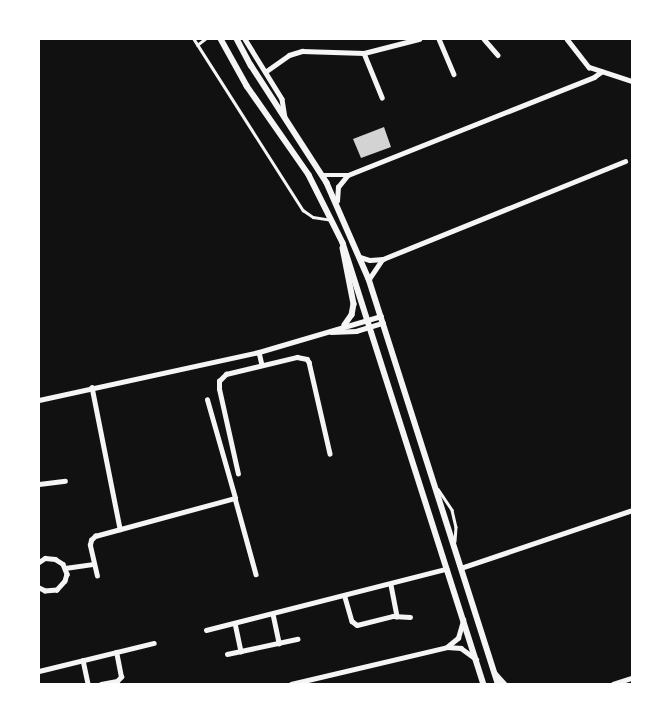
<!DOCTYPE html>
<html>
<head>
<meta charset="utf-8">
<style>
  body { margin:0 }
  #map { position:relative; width:671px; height:723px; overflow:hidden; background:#111; font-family:Bitter,serif }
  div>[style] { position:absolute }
  .building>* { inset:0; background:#d3d3d3 }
  .service>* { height:2.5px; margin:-1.25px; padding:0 1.25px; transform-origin:1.25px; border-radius:1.25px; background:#f5f5f5 }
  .minor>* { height:4.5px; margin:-2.25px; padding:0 2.25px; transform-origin:2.25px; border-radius:2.25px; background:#f5f5f5 }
  .tertiary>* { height:5.5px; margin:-2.75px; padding:0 2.75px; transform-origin:2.75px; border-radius:2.75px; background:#f5f5f5 }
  span { translate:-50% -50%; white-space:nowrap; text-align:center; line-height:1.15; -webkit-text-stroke:4px #fff; paint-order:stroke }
  .frame { position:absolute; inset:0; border:40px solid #fff; pointer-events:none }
</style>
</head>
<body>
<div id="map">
  <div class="building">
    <i style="clip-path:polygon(384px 127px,391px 147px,361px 158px,353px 139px)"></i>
  </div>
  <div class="service">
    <i style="left:194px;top:39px;width:203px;rotate:57.5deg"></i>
    <i style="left:303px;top:210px;width:12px;rotate:35deg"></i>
    <i style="left:313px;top:217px;width:18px;rotate:9deg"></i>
    <i style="left:197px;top:45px;width:10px;rotate:-37deg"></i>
    <i style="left:438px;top:489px;width:25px;rotate:56deg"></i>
    <i style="left:452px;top:510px;width:17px;rotate:77deg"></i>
    <i style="left:456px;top:527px;width:14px;rotate:94deg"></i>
  </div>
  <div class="minor">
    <i style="left:245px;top:39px;width:70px;rotate:58.3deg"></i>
    <i style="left:282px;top:99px;width:18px;rotate:81deg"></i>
    <i style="left:439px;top:39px;width:38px;rotate:67deg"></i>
    <i style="left:484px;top:39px;width:21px;rotate:49deg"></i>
    <i style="left:567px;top:39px;width:36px;rotate:52deg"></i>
    <i style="left:589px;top:67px;width:45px;rotate:18deg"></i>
    <i style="left:364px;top:53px;width:48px;rotate:67.8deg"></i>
    <i style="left:265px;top:72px;width:29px;rotate:-35deg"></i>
    <i style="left:289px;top:55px;width:14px;rotate:-17deg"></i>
    <i style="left:302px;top:51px;width:62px;rotate:1.8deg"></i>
    <i style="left:364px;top:53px;width:57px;rotate:-14.3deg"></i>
    <i style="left:322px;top:175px;width:26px"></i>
    <i style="left:348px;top:175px;width:265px;rotate:-21.7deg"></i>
    <i style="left:594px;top:77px;width:9px;rotate:-36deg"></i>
    <i style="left:337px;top:201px;width:14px;rotate:-86deg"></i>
    <i style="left:338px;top:187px;width:14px;rotate:-51deg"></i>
    <i style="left:360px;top:257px;width:10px;rotate:17deg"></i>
    <i style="left:370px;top:260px;width:13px;rotate:-4deg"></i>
    <i style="left:383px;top:259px;width:261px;rotate:-22deg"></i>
    <i style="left:369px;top:279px;width:23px;rotate:-56deg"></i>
    <i style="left:331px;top:332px;width:25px;rotate:-2deg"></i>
    <i style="left:356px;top:331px;width:28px;rotate:-17deg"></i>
    <i style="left:259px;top:352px;width:13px;rotate:77deg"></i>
    <i style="left:92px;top:387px;width:145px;rotate:78.8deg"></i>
    <i style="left:39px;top:400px;width:225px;rotate:-12.3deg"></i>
    <i style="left:259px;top:352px;width:127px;rotate:-16.4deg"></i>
    <i style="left:238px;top:474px;width:87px;rotate:-102.6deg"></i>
    <i style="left:219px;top:389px;width:8px;rotate:-90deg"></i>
    <i style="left:219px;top:381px;width:10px;rotate:-45deg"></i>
    <i style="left:226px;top:374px;width:73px;rotate:-13.5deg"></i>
    <i style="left:297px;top:357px;width:10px;rotate:11deg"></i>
    <i style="left:307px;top:359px;width:4px;rotate:56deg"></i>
    <i style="left:309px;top:362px;width:94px;rotate:77.1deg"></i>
    <i style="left:39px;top:484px;width:26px;rotate:-7deg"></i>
    <i style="left:235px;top:498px;width:79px;rotate:74.6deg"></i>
    <i style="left:39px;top:562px;width:7px;rotate:-34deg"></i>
    <i style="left:45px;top:558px;width:10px;rotate:6deg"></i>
    <i style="left:55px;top:559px;width:9px;rotate:32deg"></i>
    <i style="left:63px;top:564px;width:11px;rotate:68deg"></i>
    <i style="left:67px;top:574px;width:7px;rotate:106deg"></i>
    <i style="left:65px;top:581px;width:12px;rotate:132deg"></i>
    <i style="left:57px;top:590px;width:12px;rotate:175deg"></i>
    <i style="left:45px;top:591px;width:7px;rotate:-153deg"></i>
    <i style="left:65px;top:568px;width:29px;rotate:-8deg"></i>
    <i style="left:461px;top:568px;width:181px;rotate:-18.7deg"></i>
    <i style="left:97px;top:576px;width:32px;rotate:-103deg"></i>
    <i style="left:90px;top:545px;width:5px;rotate:-79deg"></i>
    <i style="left:91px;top:540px;width:6px;rotate:-45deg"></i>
    <i style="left:95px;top:536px;width:145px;rotate:-15.2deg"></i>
    <i style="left:235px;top:498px;width:102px;rotate:-105.9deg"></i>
    <i style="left:391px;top:585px;width:32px;rotate:79deg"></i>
    <i style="left:345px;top:597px;width:25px;rotate:74deg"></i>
    <i style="left:352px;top:621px;width:6px;rotate:39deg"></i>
    <i style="left:357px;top:625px;width:37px;rotate:-14deg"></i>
    <i style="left:393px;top:616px;width:17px;rotate:3deg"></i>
    <i style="left:273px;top:614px;width:30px;rotate:78deg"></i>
    <i style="left:235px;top:623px;width:29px;rotate:78deg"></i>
    <i style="left:206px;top:630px;width:248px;rotate:-14.3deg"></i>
    <i style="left:448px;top:646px;width:13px;rotate:-39deg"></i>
    <i style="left:458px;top:638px;width:19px;rotate:-74deg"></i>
    <i style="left:227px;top:654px;width:72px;rotate:-12.1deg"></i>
    <i style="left:83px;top:660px;width:25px;rotate:78deg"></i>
    <i style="left:39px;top:671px;width:118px;rotate:-13.7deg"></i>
    <i style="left:495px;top:673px;width:15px;rotate:48deg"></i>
    <i style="left:101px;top:684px;width:16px;rotate:-11deg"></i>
    <i style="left:117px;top:681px;width:6px;rotate:-45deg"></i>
    <i style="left:121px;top:677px;width:25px;rotate:-101deg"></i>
    <i style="left:291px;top:684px;width:160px;rotate:-13.3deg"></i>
    <i style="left:447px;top:647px;width:14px;rotate:4deg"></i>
    <i style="left:461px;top:648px;width:19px;rotate:36deg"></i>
    <i style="left:613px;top:684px;width:20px;rotate:-18deg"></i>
  </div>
  <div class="tertiary">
    <i style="left:221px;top:39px;width:54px;rotate:61deg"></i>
    <i style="left:247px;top:86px;width:108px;rotate:55.1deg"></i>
    <i style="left:309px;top:175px;width:76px;rotate:63.4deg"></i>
    <i style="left:343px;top:243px;width:463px;rotate:72.3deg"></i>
    <i style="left:237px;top:39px;width:30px;rotate:62deg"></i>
    <i style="left:251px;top:65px;width:140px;rotate:57.2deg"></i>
    <i style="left:327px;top:183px;width:105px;rotate:66.4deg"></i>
    <i style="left:369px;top:279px;width:425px;rotate:72.3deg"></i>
    <i style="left:343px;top:248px;width:57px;rotate:78.9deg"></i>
    <i style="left:354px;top:304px;width:11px;rotate:100deg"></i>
    <i style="left:352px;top:315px;width:12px;rotate:125deg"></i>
  </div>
  <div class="frame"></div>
</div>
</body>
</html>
